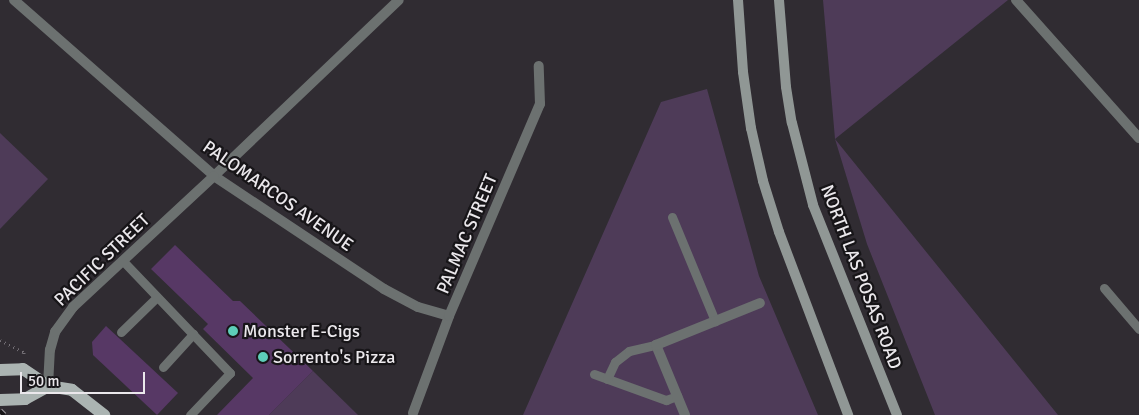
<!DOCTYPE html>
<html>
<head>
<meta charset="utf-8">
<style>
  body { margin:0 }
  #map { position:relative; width:1139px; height:415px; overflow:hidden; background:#302c32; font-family:Signika,sans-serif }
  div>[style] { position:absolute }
  .green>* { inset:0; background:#4e3b58 }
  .building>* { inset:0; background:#573865 }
  .path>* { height:3px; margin-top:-1.5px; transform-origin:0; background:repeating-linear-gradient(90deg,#747076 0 1px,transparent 0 5px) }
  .service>* { height:9px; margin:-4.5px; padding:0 4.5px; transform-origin:4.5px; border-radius:4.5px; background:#6c7170 }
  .minor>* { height:10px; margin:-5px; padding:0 5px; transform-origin:5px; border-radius:5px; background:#6c7170 }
  .tertiary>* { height:10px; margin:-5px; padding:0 5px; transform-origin:5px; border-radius:5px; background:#6c7170 }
  .secondary>* { height:10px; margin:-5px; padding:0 5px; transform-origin:5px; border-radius:5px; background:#909795 }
  .primary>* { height:12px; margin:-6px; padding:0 6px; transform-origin:6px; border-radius:6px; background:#abb4b2 }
  .rail>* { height:5.5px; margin-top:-2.75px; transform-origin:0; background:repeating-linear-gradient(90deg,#171518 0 11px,#a19ea3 0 22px); box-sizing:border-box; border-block:1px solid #a19ea3 }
  .dots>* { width:14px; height:14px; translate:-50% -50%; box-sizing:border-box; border:2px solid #171518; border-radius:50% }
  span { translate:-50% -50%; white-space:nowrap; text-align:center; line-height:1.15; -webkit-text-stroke:4.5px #171518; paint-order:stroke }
  .street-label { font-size:18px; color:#ebe8ec }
  .poi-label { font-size:18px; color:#ebe8ec }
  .left { translate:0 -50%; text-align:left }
  .scale { position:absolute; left:20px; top:372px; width:125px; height:22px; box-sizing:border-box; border:2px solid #ebe8ec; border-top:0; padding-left:6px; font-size:15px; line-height:18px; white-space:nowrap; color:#ebe8ec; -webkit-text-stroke:4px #171518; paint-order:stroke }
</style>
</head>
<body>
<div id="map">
  <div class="green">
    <i style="clip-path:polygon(823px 0,1008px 0,835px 139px,1058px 415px,935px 415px,867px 244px,835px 139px)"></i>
    <i style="clip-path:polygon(707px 89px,759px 276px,818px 415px,523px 415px,661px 102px)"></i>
    <i style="clip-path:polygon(0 133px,48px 179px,0 229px)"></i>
    <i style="clip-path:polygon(313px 371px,358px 415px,269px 415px)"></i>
  </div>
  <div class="building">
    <i style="clip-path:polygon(175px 245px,233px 301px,240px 301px,313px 371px,269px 415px,217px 415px,253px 378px,203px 329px,208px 324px,151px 269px)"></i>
    <i style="clip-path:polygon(106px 326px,178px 393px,157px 415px,93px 355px,92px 342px)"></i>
  </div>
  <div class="path">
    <i style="left:0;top:340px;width:27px;rotate:27deg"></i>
    <i style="left:24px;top:352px;width:5px;rotate:90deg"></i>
  </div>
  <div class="service">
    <i style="left:672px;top:217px;width:113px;rotate:67.5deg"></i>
    <i style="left:123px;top:261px;width:155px;rotate:46.3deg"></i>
    <i style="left:230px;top:373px;width:58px;rotate:133.6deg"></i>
    <i style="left:1104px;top:288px;width:54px;rotate:49.5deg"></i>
    <i style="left:121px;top:332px;width:50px;rotate:-44.2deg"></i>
    <i style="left:163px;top:367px;width:45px;rotate:-47.7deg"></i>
    <i style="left:594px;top:374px;width:77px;rotate:19.9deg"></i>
    <i style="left:666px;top:400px;width:12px;rotate:-20deg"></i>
    <i style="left:607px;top:379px;width:19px;rotate:-65deg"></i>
    <i style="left:615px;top:362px;width:18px;rotate:-38deg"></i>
    <i style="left:629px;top:351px;width:28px;rotate:-13deg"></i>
  </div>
  <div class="minor">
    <i style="left:14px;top:0;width:266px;rotate:41.3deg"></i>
    <i style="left:214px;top:176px;width:204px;rotate:33.6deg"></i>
    <i style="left:384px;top:289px;width:38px;rotate:28deg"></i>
    <i style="left:418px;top:307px;width:32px;rotate:16deg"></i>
    <i style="left:1016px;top:0;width:185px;rotate:48.3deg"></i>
    <i style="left:214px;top:176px;width:255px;rotate:-43.6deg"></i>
    <i style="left:413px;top:413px;width:103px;rotate:-69.6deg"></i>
    <i style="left:449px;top:316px;width:231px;rotate:-66.8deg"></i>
    <i style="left:540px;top:104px;width:38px;rotate:-92deg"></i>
    <i style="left:685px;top:415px;width:76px;rotate:-112.5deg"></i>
    <i style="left:656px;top:345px;width:112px;rotate:-22deg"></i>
  </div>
  <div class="tertiary">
    <i style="left:48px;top:386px;width:36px;rotate:-87deg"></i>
    <i style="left:50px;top:350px;width:19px;rotate:-74deg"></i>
    <i style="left:55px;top:332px;width:31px;rotate:-54deg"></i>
    <i style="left:73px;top:307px;width:192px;rotate:-42.9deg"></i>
  </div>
  <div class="secondary">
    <i style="left:738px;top:0;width:72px;rotate:86deg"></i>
    <i style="left:743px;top:72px;width:57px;rotate:81.9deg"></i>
    <i style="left:751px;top:128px;width:54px;rotate:77.2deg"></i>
    <i style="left:763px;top:181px;width:53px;rotate:72.6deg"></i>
    <i style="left:779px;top:232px;width:196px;rotate:69.3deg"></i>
    <i style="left:779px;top:0;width:87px;rotate:85.4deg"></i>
    <i style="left:786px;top:87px;width:36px;rotate:81deg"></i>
    <i style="left:792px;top:123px;width:85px;rotate:75.6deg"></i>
    <i style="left:813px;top:205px;width:226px;rotate:68.2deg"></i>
  </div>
  <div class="primary">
    <i style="left:0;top:370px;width:23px;rotate:-2deg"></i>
    <i style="left:23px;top:369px;width:30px;rotate:34deg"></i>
    <i style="left:48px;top:386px;width:24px;rotate:9deg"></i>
    <i style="left:72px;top:390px;width:41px;rotate:38deg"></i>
    <i style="left:0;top:400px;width:25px;rotate:-2deg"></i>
    <i style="left:25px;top:399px;width:26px;rotate:-29deg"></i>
  </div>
  <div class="rail">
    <i style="left:0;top:411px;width:6px;rotate:45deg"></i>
  </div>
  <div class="dots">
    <i style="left:233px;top:331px;background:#5dceb9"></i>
    <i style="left:263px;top:357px;background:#5dceb9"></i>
  </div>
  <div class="street-label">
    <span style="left:278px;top:196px;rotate:35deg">PALOMARCOS AVENUE</span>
    <span style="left:467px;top:234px;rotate:-67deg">PALMAC STREET</span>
    <span style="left:102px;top:260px;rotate:-44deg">PACIFIC STREET</span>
    <span style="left:861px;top:277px;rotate:69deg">NORTH LAS POSAS ROAD</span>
  </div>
  <div class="poi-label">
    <span class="left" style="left:243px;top:331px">Monster E-Cigs</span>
    <span class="left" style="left:273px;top:357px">Sorrento's Pizza</span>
  </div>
  <div class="scale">50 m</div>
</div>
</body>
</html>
